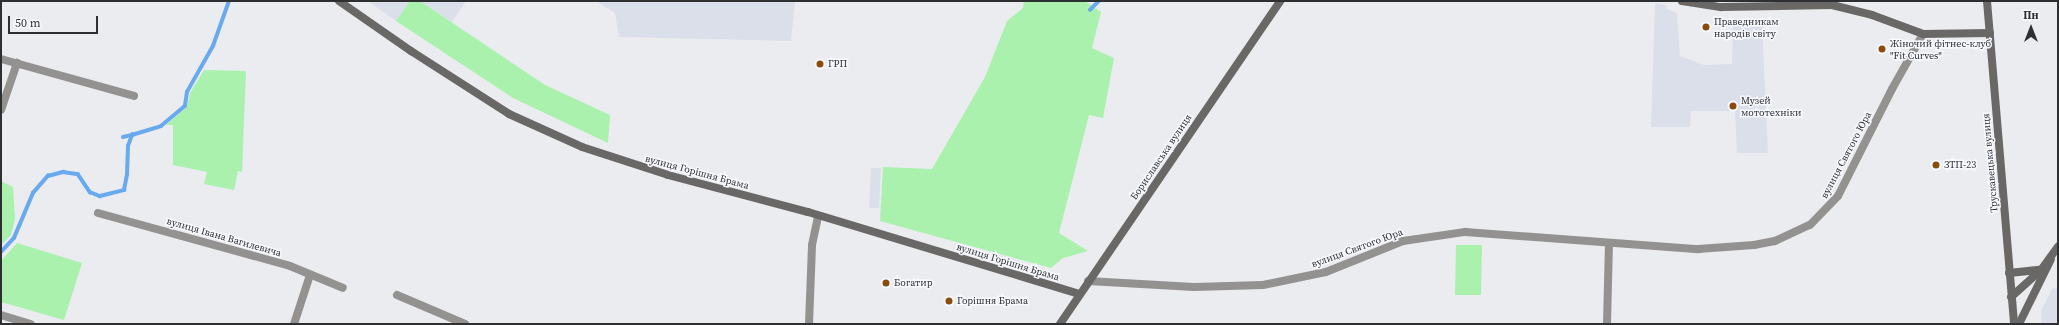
<!DOCTYPE html>
<html>
<head>
<meta charset="utf-8">
<style>
  body { margin:0 }
  #map { position:relative; width:2059px; height:325px; overflow:hidden; background:#eaecf0; font-family:"Source Serif 4",serif }
  div>[style] { position:absolute }
  .built>* { inset:0; background:#dadfea }
  .green>* { inset:0; background:#a9f1ad }
  .stream>* { height:3.5px; margin:-1.75px; padding:0 1.75px; transform-origin:1.75px; border-radius:1.75px; background:#69a9ee }
  .street>* { height:8px; margin:-4px; padding:0 4px; transform-origin:4px; border-radius:4px; background:#949291 }
  .secondary>* { height:8px; margin:-4px; padding:0 4px; transform-origin:4px; border-radius:4px; background:#6a6866 }
  .dots>* { width:11px; height:11px; translate:-50% -50%; box-sizing:border-box; border:2px solid #f7f9fe; border-radius:50% }
  span { translate:-50% -50%; white-space:nowrap; text-align:center; line-height:1.15; -webkit-text-stroke:3px #f7f9fe; paint-order:stroke }
  .poi-label { font-size:10px; color:#2e2f31 }
  .left { translate:0 -50%; text-align:left }
  .street-label { font-size:10px; color:#2e2f31 }
  .frame { position:absolute; inset:0; border:2px solid #2e2f31; pointer-events:none }
  .north { position:absolute; left:2011px; top:8px; width:40px; height:40px; -webkit-text-stroke:3px #f7f9fe; paint-order:stroke; rotate:0deg; font-size:11px; font-weight:700; line-height:16px; text-align:center; color:#2e2f31 }
  .north::after { content:''; display:block; margin:auto; width:14px; height:18px; background:#2e2f31; clip-path:polygon(50% 0,100% 100%,50% 72%,0 100%) }
  .scale { position:absolute; left:8px; top:16px; width:90px; height:18px; box-sizing:border-box; border:2px solid #2e2f31; border-top:0; padding-left:5px; font-size:12px; line-height:14px; white-space:nowrap; color:#2e2f31; -webkit-text-stroke:3px #f7f9fe; paint-order:stroke }
</style>
</head>
<body>
<div id="map">
  <div class="built">
    <i style="clip-path:polygon(368px 1px,410px 1px,396px 21px)"></i>
    <i style="clip-path:polygon(420px 1px,466px 1px,452px 22px)"></i>
    <i style="clip-path:polygon(596px 1px,795px 1px,791px 41px,619px 37px,615px 13px)"></i>
    <i style="clip-path:polygon(1655px 3px,1666px 5px,1667px 9px,1677px 13px,1680px 56px,1704px 65px,1732px 64px,1733px 21px,1754px 21px,1762px 24px,1768px 153px,1737px 153px,1735px 111px,1691px 111px,1690px 127px,1651px 127px)"></i>
    <i style="clip-path:polygon(871px 168px,881px 168px,879px 208px,869px 208px)"></i>
    <i style="clip-path:polygon(2058px 288px,2058px 324px,2042px 324px,2041px 311px,2052px 289px)"></i>
  </div>
  <div class="green">
    <i style="clip-path:polygon(410px 1px,420px 1px,545px 85px,610px 115px,608px 143px,513px 98px,396px 21px)"></i>
    <i style="clip-path:polygon(1024px 1px,1085px 1px,1101px 12px,1092px 48px,1114px 58px,1103px 118px,1089px 115px,1059px 233px,1088px 251px,1063px 258px,1051px 268px,880px 221px,883px 167px,932px 169px,985px 77px,1007px 21px,1023px 8px)"></i>
    <i style="clip-path:polygon(204px 70px,246px 71px,242px 172px,238px 171px,234px 190px,204px 184px,207px 172px,173px 165px,173px 125px,166px 125px,187px 107px,190px 93px)"></i>
    <i style="clip-path:polygon(1px 181px,13px 187px,15px 219px,11px 235px,1px 245px)"></i>
    <i style="clip-path:polygon(17px 243px,82px 263px,64px 320px,1px 302px,1px 261px)"></i>
    <i style="clip-path:polygon(1456px 245px,1482px 245px,1481px 295px,1455px 295px)"></i>
  </div>
  <div class="stream">
    <i style="left:1090px;top:10px;width:13px;rotate:-45deg"></i>
    <i style="left:123px;top:137px;width:9px;rotate:-13deg"></i>
    <i style="left:1px;top:252px;width:19px;rotate:-47deg"></i>
    <i style="left:14px;top:238px;width:49px;rotate:-67.1deg"></i>
    <i style="left:33px;top:193px;width:23px;rotate:-49deg"></i>
    <i style="left:48px;top:176px;width:16px;rotate:-15deg"></i>
    <i style="left:63px;top:172px;width:15px;rotate:8deg"></i>
    <i style="left:78px;top:174px;width:22px;rotate:56deg"></i>
    <i style="left:90px;top:192px;width:11px;rotate:22deg"></i>
    <i style="left:100px;top:196px;width:25px;rotate:-14deg"></i>
    <i style="left:124px;top:190px;width:15px;rotate:-79deg"></i>
    <i style="left:127px;top:175px;width:29px;rotate:-88deg"></i>
    <i style="left:128px;top:146px;width:12px;rotate:-70deg"></i>
    <i style="left:132px;top:135px;width:30px;rotate:-17deg"></i>
    <i style="left:161px;top:126px;width:31px;rotate:-40deg"></i>
    <i style="left:185px;top:106px;width:14px;rotate:-82deg"></i>
    <i style="left:187px;top:92px;width:53px;rotate:-60.5deg"></i>
    <i style="left:213px;top:46px;width:48px;rotate:-70.4deg"></i>
  </div>
  <div class="street">
    <i style="left:1px;top:59px;width:138px;rotate:15.5deg"></i>
    <i style="left:1px;top:110px;width:50px;rotate:-71.2deg"></i>
    <i style="left:98px;top:213px;width:199px;rotate:15.4deg"></i>
    <i style="left:290px;top:266px;width:57px;rotate:22.5deg"></i>
    <i style="left:1088px;top:281px;width:106px;rotate:3.2deg"></i>
    <i style="left:1194px;top:287px;width:69px;rotate:-1.7deg"></i>
    <i style="left:1263px;top:285px;width:64px;rotate:-11.7deg"></i>
    <i style="left:1326px;top:272px;width:83px;rotate:-21.9deg"></i>
    <i style="left:1403px;top:241px;width:63px;rotate:-8.3deg"></i>
    <i style="left:1465px;top:232px;width:234px;rotate:4.2deg"></i>
    <i style="left:1698px;top:249px;width:56px;rotate:-4.1deg"></i>
    <i style="left:1754px;top:245px;width:21px;rotate:-11deg"></i>
    <i style="left:1775px;top:241px;width:38px;rotate:-25deg"></i>
    <i style="left:1810px;top:225px;width:40px;rotate:-46deg"></i>
    <i style="left:1838px;top:196px;width:120px;rotate:-63.2deg"></i>
    <i style="left:1892px;top:89px;width:63px;rotate:-60.6deg"></i>
    <i style="left:397px;top:295px;width:74px;rotate:23.1deg"></i>
    <i style="left:1px;top:315px;width:31px;rotate:17deg"></i>
    <i style="left:294px;top:324px;width:52px;rotate:-71.9deg"></i>
    <i style="left:809px;top:324px;width:79px;rotate:-87.8deg"></i>
    <i style="left:812px;top:245px;width:30px;rotate:-78deg"></i>
    <i style="left:1607px;top:324px;width:81px;rotate:-88.6deg"></i>
  </div>
  <div class="secondary">
    <i style="left:339px;top:1px;width:88px;rotate:34.8deg"></i>
    <i style="left:411px;top:51px;width:117px;rotate:32.7deg"></i>
    <i style="left:509px;top:114px;width:80px;rotate:24.3deg"></i>
    <i style="left:582px;top:147px;width:90px;rotate:18deg"></i>
    <i style="left:668px;top:175px;width:145px;rotate:14.8deg"></i>
    <i style="left:808px;top:212px;width:283px;rotate:16.8deg"></i>
    <i style="left:1682px;top:1px;width:39px;rotate:9deg"></i>
    <i style="left:1721px;top:7px;width:111px;rotate:-1deg"></i>
    <i style="left:1832px;top:5px;width:41px;rotate:14deg"></i>
    <i style="left:1872px;top:15px;width:54px;rotate:20.4deg"></i>
    <i style="left:1923px;top:34px;width:67px;rotate:-0.9deg"></i>
    <i style="left:1987px;top:1px;width:324px;rotate:85.2deg"></i>
    <i style="left:2009px;top:273px;width:31px;rotate:-6deg"></i>
    <i style="left:2011px;top:297px;width:40px;rotate:-42deg"></i>
    <i style="left:2041px;top:270px;width:29px;rotate:-54deg"></i>
    <i style="left:1060px;top:324px;width:391px;rotate:-55.7deg"></i>
    <i style="left:2019px;top:324px;width:72px;rotate:-63.8deg"></i>
  </div>
  <div class="dots">
    <i style="left:1706px;top:27px;background:#894c0b"></i>
    <i style="left:1882px;top:49px;background:#894c0b"></i>
    <i style="left:820px;top:64px;background:#894c0b"></i>
    <i style="left:1733px;top:106px;background:#894c0b"></i>
    <i style="left:1936px;top:165px;background:#894c0b"></i>
    <i style="left:886px;top:283px;background:#894c0b"></i>
    <i style="left:949px;top:301px;background:#894c0b"></i>
  </div>
  <div class="poi-label">
    <span class="left" style="left:1714px;top:27px">Праведникам<br>народів світу</span>
    <span class="left" style="left:1890px;top:49px">Жіночий фітнес-клуб<br>"Fit Curves"</span>
    <span class="left" style="left:828px;top:64px">ГРП</span>
    <span class="left" style="left:1741px;top:106px">Музей<br>мототехніки</span>
    <span class="left" style="left:1944px;top:165px">ЗТП-23</span>
    <span class="left" style="left:894px;top:283px">Богатир</span>
    <span class="left" style="left:957px;top:301px">Горішня Брама</span>
  </div>
  <div class="street-label">
    <span style="left:1846px;top:155px;rotate:-62deg">вулиця Святого Юра</span>
    <span style="left:1161px;top:157px;rotate:-56deg">Бориславська вулиця</span>
    <span style="left:1990px;top:163px;rotate:-95deg">Трускавецька вулиця</span>
    <span style="left:697px;top:172px;rotate:15deg">вулиця Горішня Брама</span>
    <span style="left:224px;top:237px;rotate:16deg">вулиця Івана Вагилевича</span>
    <span style="left:1357px;top:248px;rotate:-20deg">вулиця Святого Юра</span>
    <span style="left:1008px;top:262px;rotate:17deg">вулиця Горішня Брама</span>
  </div>
  <div class="frame"></div>
  <div class="north">Пн</div>
  <div class="scale">50 m</div>
</div>
</body>
</html>
